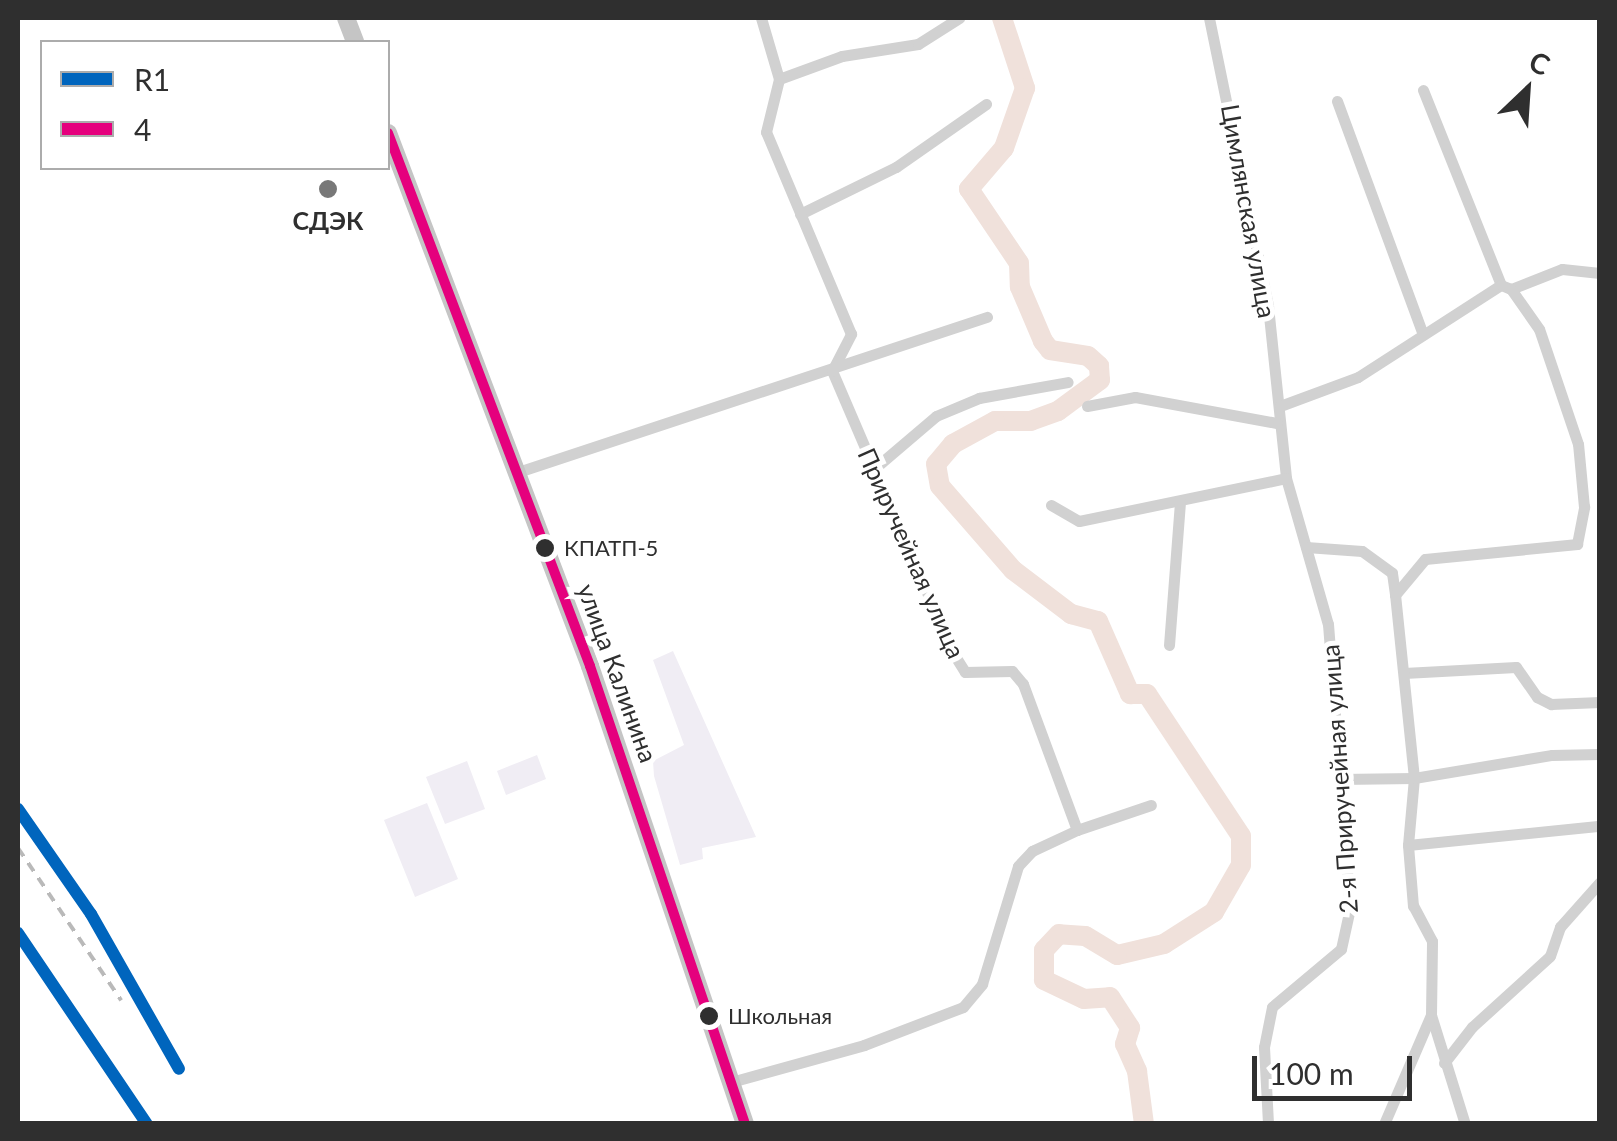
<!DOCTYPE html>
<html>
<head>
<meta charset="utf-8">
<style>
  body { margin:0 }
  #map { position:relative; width:1617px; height:1141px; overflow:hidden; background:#fff; font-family:Lato,sans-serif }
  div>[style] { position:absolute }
  .green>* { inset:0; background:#f0edf4 }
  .river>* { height:20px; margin:-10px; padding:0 10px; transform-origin:10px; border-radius:10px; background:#f0e1db }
  .street>* { height:11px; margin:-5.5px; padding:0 5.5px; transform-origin:5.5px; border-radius:5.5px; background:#d1d1d1 }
  .primary>* { height:18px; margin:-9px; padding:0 9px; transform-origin:9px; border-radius:9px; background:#c5c5c5 }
  .rail>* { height:4px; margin-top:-2px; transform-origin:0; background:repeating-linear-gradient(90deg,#b9b9b9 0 10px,transparent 0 18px) }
  .bus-1>* { height:10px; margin:-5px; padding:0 5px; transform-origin:5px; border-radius:5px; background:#e5007d }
  .rail-1>* { height:12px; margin:-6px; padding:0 6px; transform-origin:6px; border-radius:6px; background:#0065bd }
  .dots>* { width:28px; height:28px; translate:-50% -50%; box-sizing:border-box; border:5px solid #fff; border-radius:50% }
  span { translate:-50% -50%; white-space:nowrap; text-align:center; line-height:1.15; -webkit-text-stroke:10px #fff; paint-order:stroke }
  .bus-label { font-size:22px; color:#2f2f2f }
  .left { translate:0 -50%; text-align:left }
  .street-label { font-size:25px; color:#2f2f2f }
  .poi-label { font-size:25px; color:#2f2f2f; font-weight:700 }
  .frame { position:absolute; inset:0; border:20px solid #2f2f2f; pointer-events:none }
  .legend { position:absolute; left:40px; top:40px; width:350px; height:130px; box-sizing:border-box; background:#fff; border:2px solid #acacac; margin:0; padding:12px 18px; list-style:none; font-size:30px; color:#2f2f2f }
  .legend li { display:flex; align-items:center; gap:20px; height:50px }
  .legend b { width:50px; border:2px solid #acacac }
  .north { position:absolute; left:1477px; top:40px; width:100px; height:100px; -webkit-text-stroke:8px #fff; paint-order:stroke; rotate:25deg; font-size:28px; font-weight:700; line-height:40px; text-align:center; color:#2f2f2f }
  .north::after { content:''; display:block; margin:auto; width:35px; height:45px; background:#2f2f2f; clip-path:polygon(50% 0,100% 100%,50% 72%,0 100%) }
  .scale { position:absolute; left:1252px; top:1056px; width:160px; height:45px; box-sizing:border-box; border:5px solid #2f2f2f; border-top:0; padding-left:12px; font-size:30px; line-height:35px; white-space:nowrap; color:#2f2f2f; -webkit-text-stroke:8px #fff; paint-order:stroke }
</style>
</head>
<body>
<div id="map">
  <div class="green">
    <i style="clip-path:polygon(673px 651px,756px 837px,702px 848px,703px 859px,680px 865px,654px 776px,653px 761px,684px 745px,653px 660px)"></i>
    <i style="clip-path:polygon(537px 755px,546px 779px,506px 795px,497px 771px)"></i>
    <i style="clip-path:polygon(467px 761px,485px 809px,445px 824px,426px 777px)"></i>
    <i style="clip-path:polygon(427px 803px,458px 879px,415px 897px,384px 820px)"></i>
  </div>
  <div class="river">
    <i style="left:1002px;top:18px;width:74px;rotate:71.8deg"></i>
    <i style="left:1025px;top:88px;width:64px;rotate:109.3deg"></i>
    <i style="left:1004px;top:148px;width:54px;rotate:130.5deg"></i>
    <i style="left:969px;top:189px;width:89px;rotate:56deg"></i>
    <i style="left:1019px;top:263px;width:24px;rotate:88deg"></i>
    <i style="left:1020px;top:287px;width:59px;rotate:66.9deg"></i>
    <i style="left:1043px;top:341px;width:11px;rotate:52deg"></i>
    <i style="left:1050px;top:350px;width:38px;rotate:9deg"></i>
    <i style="left:1088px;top:356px;width:15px;rotate:42deg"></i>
    <i style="left:1099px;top:366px;width:14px;rotate:86deg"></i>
    <i style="left:1100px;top:380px;width:52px;rotate:143.6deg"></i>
    <i style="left:1058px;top:411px;width:29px;rotate:160deg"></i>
    <i style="left:1031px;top:421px;width:36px;rotate:180deg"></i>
    <i style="left:995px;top:421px;width:48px;rotate:151.3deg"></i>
    <i style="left:953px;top:444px;width:26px;rotate:130deg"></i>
    <i style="left:936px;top:464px;width:22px;rotate:80deg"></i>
    <i style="left:940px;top:486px;width:111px;rotate:49deg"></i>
    <i style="left:1013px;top:570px;width:73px;rotate:37.2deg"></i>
    <i style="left:1071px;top:614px;width:28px;rotate:15deg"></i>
    <i style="left:1098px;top:621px;width:80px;rotate:66.3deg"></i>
    <i style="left:1130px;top:694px;width:17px"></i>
    <i style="left:1147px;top:694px;width:170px;rotate:56.5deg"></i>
    <i style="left:1241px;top:836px;width:29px;rotate:90deg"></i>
    <i style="left:1241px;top:865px;width:54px;rotate:119.9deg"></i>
    <i style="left:1214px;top:912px;width:59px;rotate:147.4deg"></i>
    <i style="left:1164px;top:944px;width:48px;rotate:166.8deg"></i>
    <i style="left:1117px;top:955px;width:37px;rotate:-149deg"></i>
    <i style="left:1085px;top:936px;width:26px;rotate:-176deg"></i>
    <i style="left:1059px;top:934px;width:22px;rotate:133deg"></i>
    <i style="left:1044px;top:950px;width:30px;rotate:90deg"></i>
    <i style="left:1044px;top:980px;width:44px;rotate:25.4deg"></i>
    <i style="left:1084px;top:999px;width:26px;rotate:-4deg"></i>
    <i style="left:1110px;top:997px;width:37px;rotate:57deg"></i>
    <i style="left:1130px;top:1028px;width:17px;rotate:107deg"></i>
    <i style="left:1125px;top:1044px;width:30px;rotate:66deg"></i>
    <i style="left:1137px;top:1071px;width:53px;rotate:82.5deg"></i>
  </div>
  <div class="street">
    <i style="left:1209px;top:18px;width:294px;rotate:78.4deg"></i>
    <i style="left:1268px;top:306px;width:173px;rotate:84deg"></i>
    <i style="left:1286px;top:478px;width:152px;rotate:74deg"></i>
    <i style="left:1328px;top:624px;width:285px;rotate:85.6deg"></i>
    <i style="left:1350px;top:908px;width:42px;rotate:102.4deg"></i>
    <i style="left:1341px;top:949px;width:90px;rotate:140deg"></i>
    <i style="left:1272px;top:1007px;width:41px;rotate:101.3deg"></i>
    <i style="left:1264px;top:1047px;width:77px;rotate:87deg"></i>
    <i style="left:779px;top:79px;width:67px;rotate:-20.1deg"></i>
    <i style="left:842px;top:56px;width:77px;rotate:-9deg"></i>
    <i style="left:918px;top:44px;width:49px;rotate:-32.4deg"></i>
    <i style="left:1423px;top:90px;width:210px;rotate:68.2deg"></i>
    <i style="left:1337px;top:101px;width:249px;rotate:69.8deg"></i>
    <i style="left:800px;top:214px;width:107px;rotate:-26.1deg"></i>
    <i style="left:896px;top:167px;width:110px;rotate:-35deg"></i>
    <i style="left:1087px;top:406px;width:49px;rotate:-10.6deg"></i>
    <i style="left:1135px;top:397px;width:144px;rotate:10.4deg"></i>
    <i style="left:1280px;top:406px;width:83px;rotate:-20.4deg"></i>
    <i style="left:1358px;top:377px;width:170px;rotate:-32.8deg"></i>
    <i style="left:1501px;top:285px;width:11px;rotate:22deg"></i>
    <i style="left:1511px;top:289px;width:55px;rotate:-21.4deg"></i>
    <i style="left:1562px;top:269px;width:38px;rotate:6deg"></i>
    <i style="left:875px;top:468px;width:80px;rotate:-40.4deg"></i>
    <i style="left:936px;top:416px;width:47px;rotate:-22.7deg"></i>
    <i style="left:979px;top:398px;width:90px;rotate:-10.2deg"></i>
    <i style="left:518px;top:472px;width:494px;rotate:-18.3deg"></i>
    <i style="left:1051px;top:505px;width:32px;rotate:30deg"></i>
    <i style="left:1079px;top:521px;width:211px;rotate:-11.7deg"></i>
    <i style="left:1306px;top:547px;width:56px;rotate:4.1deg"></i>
    <i style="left:1362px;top:551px;width:37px;rotate:36deg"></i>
    <i style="left:1392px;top:573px;width:22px;rotate:82deg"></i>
    <i style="left:1395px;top:595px;width:47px;rotate:-50.2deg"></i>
    <i style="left:1425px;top:559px;width:153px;rotate:-5.6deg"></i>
    <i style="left:1577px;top:544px;width:38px;rotate:-79deg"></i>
    <i style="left:1584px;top:507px;width:63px;rotate:-95.4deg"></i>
    <i style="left:1578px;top:444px;width:121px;rotate:-108.7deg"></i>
    <i style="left:1539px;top:329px;width:49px;rotate:-125deg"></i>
    <i style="left:1169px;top:645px;width:144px;rotate:-85.6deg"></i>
    <i style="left:1404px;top:673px;width:112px;rotate:-3.1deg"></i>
    <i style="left:1516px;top:667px;width:37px;rotate:55deg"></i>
    <i style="left:1537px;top:697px;width:16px;rotate:27deg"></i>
    <i style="left:1551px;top:704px;width:49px;rotate:-2.3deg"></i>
    <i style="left:1340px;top:779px;width:74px;rotate:-0.8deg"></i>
    <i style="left:1414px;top:778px;width:140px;rotate:-9.5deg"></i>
    <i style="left:1552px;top:755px;width:48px;rotate:-1.2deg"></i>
    <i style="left:1077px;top:830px;width:78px;rotate:-18.7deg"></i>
    <i style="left:1408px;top:845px;width:193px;rotate:-5.7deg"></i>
    <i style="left:1431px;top:1015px;width:114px;rotate:72.7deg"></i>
    <i style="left:1444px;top:1063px;width:46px;rotate:-52.1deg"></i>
    <i style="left:1472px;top:1027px;width:105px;rotate:-42.3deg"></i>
    <i style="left:1550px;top:956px;width:31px;rotate:-71deg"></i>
    <i style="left:1560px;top:927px;width:60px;rotate:-48.4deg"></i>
    <i style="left:731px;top:1082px;width:138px;rotate:-15.5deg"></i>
    <i style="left:864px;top:1045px;width:106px;rotate:-21deg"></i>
    <i style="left:963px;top:1007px;width:30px;rotate:-50deg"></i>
    <i style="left:982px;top:984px;width:123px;rotate:-73deg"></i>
    <i style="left:1018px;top:866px;width:21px;rotate:-47deg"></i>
    <i style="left:1032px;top:851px;width:50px;rotate:-25deg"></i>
    <i style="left:1077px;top:830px;width:156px;rotate:-110.3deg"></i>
    <i style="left:1023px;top:684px;width:17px;rotate:-130deg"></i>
    <i style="left:1012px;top:671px;width:47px;rotate:178.8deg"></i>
    <i style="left:965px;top:672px;width:22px;rotate:-122deg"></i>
    <i style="left:953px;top:653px;width:307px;rotate:-113.2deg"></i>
    <i style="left:832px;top:371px;width:42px;rotate:-62.8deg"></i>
    <i style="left:851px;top:334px;width:219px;rotate:-112.8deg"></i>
    <i style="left:766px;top:132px;width:55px;rotate:-76.2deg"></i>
    <i style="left:779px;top:79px;width:64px;rotate:-106.4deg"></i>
    <i style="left:1384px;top:1124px;width:119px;rotate:-66.7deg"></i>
    <i style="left:1431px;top:1015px;width:74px;rotate:-89.2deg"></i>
    <i style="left:1432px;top:941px;width:40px;rotate:-118deg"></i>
    <i style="left:1413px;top:906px;width:61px;rotate:-94.7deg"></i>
    <i style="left:1408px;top:845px;width:67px;rotate:-84.9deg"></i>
    <i style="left:1414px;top:778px;width:184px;rotate:-95.9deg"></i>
  </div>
  <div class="primary">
    <i style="left:346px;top:18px;width:26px;rotate:69deg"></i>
    <i style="left:388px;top:133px;width:570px;rotate:69.24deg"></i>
    <i style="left:590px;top:666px;width:484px;rotate:71.3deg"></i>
  </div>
  <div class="rail">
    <i style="left:18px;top:809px;width:128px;rotate:55.2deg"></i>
    <i style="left:91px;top:914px;width:178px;rotate:60.4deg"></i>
    <i style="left:18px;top:848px;width:184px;rotate:55.9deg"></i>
    <i style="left:18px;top:933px;width:230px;rotate:56deg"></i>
  </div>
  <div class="bus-1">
    <i style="left:388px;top:133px;width:570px;rotate:69.24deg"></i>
    <i style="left:590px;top:666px;width:484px;rotate:71.3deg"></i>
  </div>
  <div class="rail-1">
    <i style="left:18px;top:809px;width:128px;rotate:55.2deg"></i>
    <i style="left:91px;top:914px;width:178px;rotate:60.4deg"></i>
    <i style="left:18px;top:933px;width:230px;rotate:56deg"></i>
  </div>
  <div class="dots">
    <i style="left:328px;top:189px;background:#787878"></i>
    <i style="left:545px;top:548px;background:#2f2f2f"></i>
    <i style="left:709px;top:1016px;background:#2f2f2f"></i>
  </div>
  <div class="bus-label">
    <span class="left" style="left:564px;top:548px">КПАТП-5</span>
    <span class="left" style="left:728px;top:1016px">Школьная</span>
  </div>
  <div class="street-label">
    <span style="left:1249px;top:211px;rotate:80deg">Цимлянская улица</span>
    <span style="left:912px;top:553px;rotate:66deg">Приручейная улица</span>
    <span style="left:618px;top:673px;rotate:70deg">улица Калинина</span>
    <span style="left:1339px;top:779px;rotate:-94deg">2-я Приручейная улица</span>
  </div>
  <div class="poi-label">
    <span style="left:328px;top:220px">СДЭК</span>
  </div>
  <div class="frame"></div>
  <ul class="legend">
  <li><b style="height:12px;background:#0065bd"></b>R1</li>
  <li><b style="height:12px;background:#e5007d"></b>4</li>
  </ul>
  <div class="north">С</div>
  <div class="scale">100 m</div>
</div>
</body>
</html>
